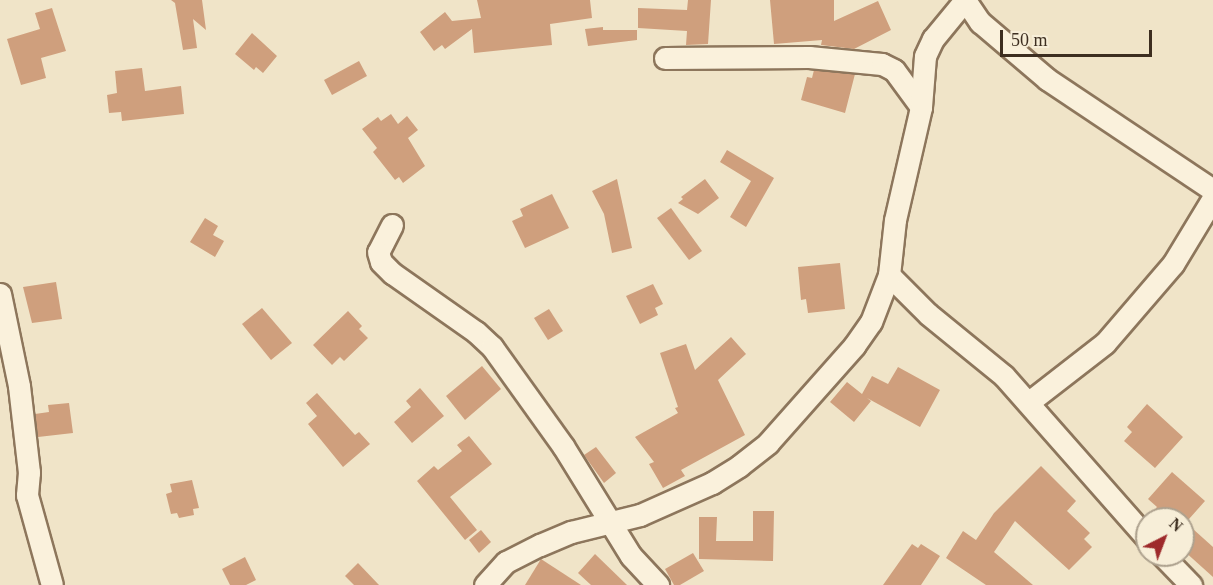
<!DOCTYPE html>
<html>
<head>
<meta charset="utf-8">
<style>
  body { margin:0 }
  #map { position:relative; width:1213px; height:585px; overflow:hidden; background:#f0e4c8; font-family:"Times New Roman",serif }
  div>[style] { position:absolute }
  .building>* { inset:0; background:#cf9f7d }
  .roads { filter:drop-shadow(2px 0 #8d765c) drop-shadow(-2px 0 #8d765c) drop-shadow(0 2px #8d765c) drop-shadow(0 -2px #8d765c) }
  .street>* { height:21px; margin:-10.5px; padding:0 10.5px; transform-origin:10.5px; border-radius:10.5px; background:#faf1dc }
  span { translate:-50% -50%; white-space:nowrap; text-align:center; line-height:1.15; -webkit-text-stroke:5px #f7eed8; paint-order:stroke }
  .north { position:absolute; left:1135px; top:507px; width:60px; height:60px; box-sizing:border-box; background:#f7eed8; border:2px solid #ada18e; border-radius:50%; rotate:42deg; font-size:16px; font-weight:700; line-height:24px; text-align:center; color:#3d2e20 }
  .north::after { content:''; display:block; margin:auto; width:21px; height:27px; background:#9e2a2b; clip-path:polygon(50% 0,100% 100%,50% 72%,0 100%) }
  .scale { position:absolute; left:1000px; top:30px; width:152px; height:27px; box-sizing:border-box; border:3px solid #3d2e20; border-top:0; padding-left:8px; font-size:18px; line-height:21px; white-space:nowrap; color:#3d2e20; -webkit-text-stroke:4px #f7eed8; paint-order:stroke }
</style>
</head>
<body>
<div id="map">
  <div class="building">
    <i style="clip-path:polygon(171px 0,202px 0,206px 30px,193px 19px,197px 48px,183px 50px,175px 3px)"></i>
    <i style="clip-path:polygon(477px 0,590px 0,592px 18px,550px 24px,552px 45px,474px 53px,472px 29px,445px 49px,442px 45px,434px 51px,420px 32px,445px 12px,452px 21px,481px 18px)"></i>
    <i style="clip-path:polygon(688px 0,711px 0,708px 44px,686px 45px,687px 31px,638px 28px,638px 8px,687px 10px)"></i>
    <i style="clip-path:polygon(770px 0,834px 0,834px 21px,878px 1px,891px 30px,854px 49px,821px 45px,822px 40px,774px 44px)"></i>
    <i style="clip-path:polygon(52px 8px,66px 51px,41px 58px,46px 78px,21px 85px,7px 39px,40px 29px,35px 13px)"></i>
    <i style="clip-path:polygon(603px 27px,603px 30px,637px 30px,637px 40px,588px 46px,585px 29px)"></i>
    <i style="clip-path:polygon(252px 33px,277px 56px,263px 73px,256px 67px,254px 70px,235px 54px)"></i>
    <i style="clip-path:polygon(359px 61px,367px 76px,332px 95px,324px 80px)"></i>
    <i style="clip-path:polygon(142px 68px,145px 91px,181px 86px,184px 114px,122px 121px,121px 112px,109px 113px,107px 95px,117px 93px,115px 71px)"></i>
    <i style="clip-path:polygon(814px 70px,855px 74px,845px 113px,801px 100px,807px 77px,812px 78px)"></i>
    <i style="clip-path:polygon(391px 114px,398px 124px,407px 116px,418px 130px,408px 138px,425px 166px,403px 183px,399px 177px,395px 180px,373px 152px,377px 148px,362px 129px,378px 117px,381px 121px)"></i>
    <i style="clip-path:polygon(727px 150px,774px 178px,746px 227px,730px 217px,751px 181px,720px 162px)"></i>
    <i style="clip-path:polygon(617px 179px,632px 248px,612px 253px,604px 214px,592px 191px)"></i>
    <i style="clip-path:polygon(705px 179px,719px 198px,698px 214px,678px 203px,683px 199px,681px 197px)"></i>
    <i style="clip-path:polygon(552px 194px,569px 228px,525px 248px,512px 221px,523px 216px,520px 209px)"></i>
    <i style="clip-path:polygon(671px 208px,702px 251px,689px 260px,657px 218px)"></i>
    <i style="clip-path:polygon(205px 218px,218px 226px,213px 235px,224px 241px,215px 257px,190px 242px)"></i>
    <i style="clip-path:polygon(840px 263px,845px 309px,808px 313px,806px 299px,801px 300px,798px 267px)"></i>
    <i style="clip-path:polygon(56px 282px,62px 319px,32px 323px,23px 287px)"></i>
    <i style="clip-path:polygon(653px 284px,663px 304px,655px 308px,658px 315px,640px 324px,626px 296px)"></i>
    <i style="clip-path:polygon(262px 308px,292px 343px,271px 360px,242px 324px)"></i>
    <i style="clip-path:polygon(549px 309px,563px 331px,548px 340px,534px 318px)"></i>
    <i style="clip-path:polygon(348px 311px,362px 326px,359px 329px,368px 338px,344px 361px,340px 357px,332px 365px,313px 345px)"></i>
    <i style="clip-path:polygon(731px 337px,746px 354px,718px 380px,745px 435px,681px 470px,685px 476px,663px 488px,649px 464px,654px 462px,635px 437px,678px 413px,675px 408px,678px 407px,660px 353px,686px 344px,695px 370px)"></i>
    <i style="clip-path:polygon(482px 366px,501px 389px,465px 420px,446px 396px)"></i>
    <i style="clip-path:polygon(898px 367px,940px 390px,920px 427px,867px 398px,871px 401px,854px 422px,830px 402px,847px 382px,862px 394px,872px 376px,888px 384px)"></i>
    <i style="clip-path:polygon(420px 388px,444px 416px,412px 443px,394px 422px,411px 407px,406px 401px)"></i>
    <i style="clip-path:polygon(317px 393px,355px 435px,359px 432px,370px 444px,343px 467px,308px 424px,317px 416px,306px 403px)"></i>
    <i style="clip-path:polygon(69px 403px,73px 433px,38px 437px,35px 414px,49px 412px,48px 405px)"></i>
    <i style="clip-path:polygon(1147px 404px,1183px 437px,1155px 468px,1124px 441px,1132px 432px,1127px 427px)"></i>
    <i style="clip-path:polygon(469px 436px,492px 464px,450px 497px,477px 530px,465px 540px,417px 481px,434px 466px,438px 470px,462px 451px,457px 445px)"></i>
    <i style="clip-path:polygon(596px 447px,616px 473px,604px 483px,584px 455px)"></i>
    <i style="clip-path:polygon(1041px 466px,1076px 501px,1067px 511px,1090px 533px,1084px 539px,1092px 547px,1069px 570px,1015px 521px,994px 552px,1033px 585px,986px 585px,946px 558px,963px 531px,976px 540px,994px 513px)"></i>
    <i style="clip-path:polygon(1172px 472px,1205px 501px,1189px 519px,1147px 519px,1157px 507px,1148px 499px)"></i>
    <i style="clip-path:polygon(192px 480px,199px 508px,193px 509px,194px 515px,179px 518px,177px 513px,171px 514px,166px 494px,172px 492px,170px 484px)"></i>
    <i style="clip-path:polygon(753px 511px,774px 511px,773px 561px,699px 559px,699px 517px,717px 517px,716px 541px,753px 541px)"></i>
    <i style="clip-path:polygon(1183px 520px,1213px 547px,1213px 577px,1183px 550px)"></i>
    <i style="clip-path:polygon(481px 530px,491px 542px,479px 553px,469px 540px)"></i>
    <i style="clip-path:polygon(912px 544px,918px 548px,921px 544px,940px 556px,921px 585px,883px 585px)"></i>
    <i style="clip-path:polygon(693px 553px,704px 571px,680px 585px,674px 585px,665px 569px)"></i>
    <i style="clip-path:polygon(595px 554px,627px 585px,591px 585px,578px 573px)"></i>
    <i style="clip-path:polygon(245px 557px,256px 580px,246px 585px,230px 585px,222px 569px)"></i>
    <i style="clip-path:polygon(541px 559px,581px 585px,525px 585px)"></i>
    <i style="clip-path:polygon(358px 563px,379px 585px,354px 585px,345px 576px)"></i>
  </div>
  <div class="roads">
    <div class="street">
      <i style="left:965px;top:0;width:27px;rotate:56deg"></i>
      <i style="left:980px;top:22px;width:88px;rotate:40.4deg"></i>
      <i style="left:1047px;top:79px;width:200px;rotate:33.8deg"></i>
      <i style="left:665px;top:58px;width:144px;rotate:-0.4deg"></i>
      <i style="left:809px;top:57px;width:73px;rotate:5.5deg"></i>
      <i style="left:882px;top:64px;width:13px;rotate:27deg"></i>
      <i style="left:894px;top:70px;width:46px;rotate:53.9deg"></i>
      <i style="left:392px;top:225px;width:30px;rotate:117deg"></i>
      <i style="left:378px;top:252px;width:10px;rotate:73deg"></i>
      <i style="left:381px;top:262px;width:16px;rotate:45deg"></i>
      <i style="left:392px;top:273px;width:103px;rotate:35.1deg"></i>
      <i style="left:476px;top:332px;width:22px;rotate:43deg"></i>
      <i style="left:492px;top:347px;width:122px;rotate:54.4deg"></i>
      <i style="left:563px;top:446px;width:129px;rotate:58.3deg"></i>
      <i style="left:631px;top:556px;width:40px;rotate:47deg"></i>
      <i style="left:889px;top:275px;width:55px;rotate:45deg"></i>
      <i style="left:928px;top:314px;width:98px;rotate:39.2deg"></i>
      <i style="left:1004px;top:376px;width:216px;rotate:48.6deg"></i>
      <i style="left:0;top:294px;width:94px;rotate:78.3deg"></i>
      <i style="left:19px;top:386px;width:87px;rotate:83.4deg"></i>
      <i style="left:29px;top:472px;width:23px;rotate:95deg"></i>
      <i style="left:27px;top:495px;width:93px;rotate:74.5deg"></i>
      <i style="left:1029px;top:402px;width:96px;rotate:-37.8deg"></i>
      <i style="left:1105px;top:343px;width:104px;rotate:-49.3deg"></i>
      <i style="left:1173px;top:264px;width:77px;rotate:-58.8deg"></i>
      <i style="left:1162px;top:555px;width:42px;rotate:46deg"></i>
      <i style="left:485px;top:585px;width:31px;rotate:-48deg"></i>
      <i style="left:506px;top:562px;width:38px;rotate:-27deg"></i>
      <i style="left:540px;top:545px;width:34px;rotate:-23deg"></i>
      <i style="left:571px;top:532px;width:71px;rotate:-13.8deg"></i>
      <i style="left:640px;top:515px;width:79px;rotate:-24deg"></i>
      <i style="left:712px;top:483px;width:32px;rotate:-32deg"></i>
      <i style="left:739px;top:466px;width:37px;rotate:-38deg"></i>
      <i style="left:768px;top:443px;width:130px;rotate:-48.4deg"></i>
      <i style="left:854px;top:346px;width:29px;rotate:-55deg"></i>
      <i style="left:871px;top:322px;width:50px;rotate:-69deg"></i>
      <i style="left:889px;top:275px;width:55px;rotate:-83.8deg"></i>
      <i style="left:895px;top:220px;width:116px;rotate:-77deg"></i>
      <i style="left:921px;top:107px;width:51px;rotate:-85.5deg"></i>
      <i style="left:925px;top:56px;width:19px;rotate:-65deg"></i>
      <i style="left:933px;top:39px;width:50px;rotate:-50.6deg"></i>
    </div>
  </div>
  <div class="north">N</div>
  <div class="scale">50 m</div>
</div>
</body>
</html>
